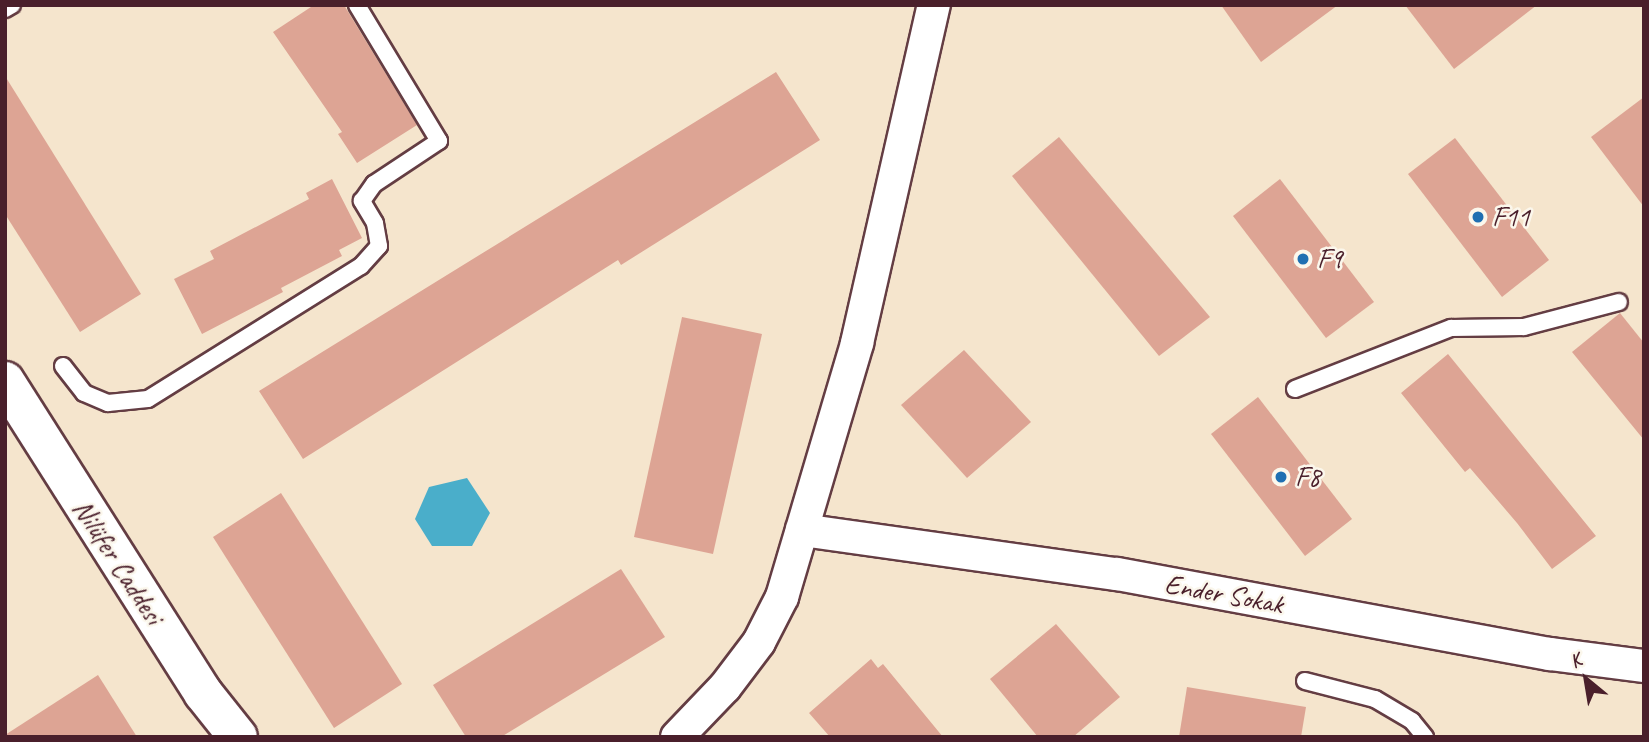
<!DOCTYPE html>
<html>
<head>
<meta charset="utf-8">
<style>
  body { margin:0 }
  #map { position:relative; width:1649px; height:742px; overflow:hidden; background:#f5e5cd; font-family:Caveat,sans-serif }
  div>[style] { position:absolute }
  .water>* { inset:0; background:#4aaeca }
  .building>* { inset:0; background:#dda494 }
  .roads { filter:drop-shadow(2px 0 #643d43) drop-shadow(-2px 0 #643d43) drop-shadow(0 2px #643d43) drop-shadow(0 -2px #643d43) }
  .service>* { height:16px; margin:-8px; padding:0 8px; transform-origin:8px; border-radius:8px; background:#fff }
  .minor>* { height:32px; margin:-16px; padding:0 16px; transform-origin:16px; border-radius:16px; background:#fff }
  .tertiary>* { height:38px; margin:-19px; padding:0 19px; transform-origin:19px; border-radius:19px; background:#fff }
  .dots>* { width:19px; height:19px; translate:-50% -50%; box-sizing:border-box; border:4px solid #fbf7ec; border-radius:50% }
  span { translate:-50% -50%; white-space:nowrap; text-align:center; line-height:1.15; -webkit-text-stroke:5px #fbf7ec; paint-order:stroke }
  .poi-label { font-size:28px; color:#4a1f2b }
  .left { translate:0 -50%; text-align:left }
  .street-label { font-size:28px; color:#4a1f2b }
  .frame { position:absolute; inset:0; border:7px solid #4a1f2b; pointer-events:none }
  .north { position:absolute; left:1551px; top:644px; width:70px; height:70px; -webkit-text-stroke:5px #fbf7ec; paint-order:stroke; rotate:330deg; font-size:19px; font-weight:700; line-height:28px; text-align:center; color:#4a1f2b }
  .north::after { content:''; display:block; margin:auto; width:24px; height:32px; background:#4a1f2b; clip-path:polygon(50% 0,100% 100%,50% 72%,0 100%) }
</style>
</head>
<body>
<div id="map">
  <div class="water">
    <i style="clip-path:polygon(467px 478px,490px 513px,472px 546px,432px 546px,415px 519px,429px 487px)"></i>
  </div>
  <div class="building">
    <i style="clip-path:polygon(314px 5px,344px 5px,417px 125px,357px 163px,338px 134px,342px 132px,273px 32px)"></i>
    <i style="clip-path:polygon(1221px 5px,1338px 5px,1261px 62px)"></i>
    <i style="clip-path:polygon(1405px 5px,1537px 5px,1454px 69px)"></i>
    <i style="clip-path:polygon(776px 72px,820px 140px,621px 265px,618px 260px,303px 459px,259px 391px)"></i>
    <i style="clip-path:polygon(5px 76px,141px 294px,80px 332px,5px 214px)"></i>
    <i style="clip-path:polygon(1644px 97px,1644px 207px,1591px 137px)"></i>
    <i style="clip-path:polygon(1059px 137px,1210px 317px,1159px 356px,1012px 176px)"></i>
    <i style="clip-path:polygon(1455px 138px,1549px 260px,1502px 297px,1408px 174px)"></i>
    <i style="clip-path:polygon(332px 179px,362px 238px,339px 250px,342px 256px,281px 288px,283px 292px,202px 334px,174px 279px,214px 259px,210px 251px,309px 199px,306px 193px)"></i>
    <i style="clip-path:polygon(1280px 179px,1374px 302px,1326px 338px,1233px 216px)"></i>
    <i style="clip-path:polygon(1620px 313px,1644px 343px,1644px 440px,1572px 352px)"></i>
    <i style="clip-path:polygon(682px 317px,762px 334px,713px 554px,634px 537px)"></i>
    <i style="clip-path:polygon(964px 350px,1031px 422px,967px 478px,901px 405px)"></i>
    <i style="clip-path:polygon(1448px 354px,1596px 536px,1552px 569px,1517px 523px,1470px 468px,1465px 472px,1401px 393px)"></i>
    <i style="clip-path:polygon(1258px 397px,1352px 519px,1305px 556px,1211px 434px)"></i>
    <i style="clip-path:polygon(281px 493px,402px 684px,334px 728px,213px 537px)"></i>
    <i style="clip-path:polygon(621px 569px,665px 637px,501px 737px,466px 737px,433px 685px)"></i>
    <i style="clip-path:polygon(1056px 624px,1120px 697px,1073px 737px,1038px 737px,990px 679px)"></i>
    <i style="clip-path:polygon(871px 659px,878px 668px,883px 664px,943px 737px,830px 737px,809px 713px)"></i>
    <i style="clip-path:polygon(98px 675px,137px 737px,5px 737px,5px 735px)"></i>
    <i style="clip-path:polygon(1187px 687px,1306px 707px,1301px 737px,1179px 737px)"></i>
  </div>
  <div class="roads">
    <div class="service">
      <i style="left:5px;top:9px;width:8px;rotate:-30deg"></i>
      <i style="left:63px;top:366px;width:34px;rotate:52deg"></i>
      <i style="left:84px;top:393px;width:26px;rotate:23deg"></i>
      <i style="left:108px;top:403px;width:40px;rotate:-5.7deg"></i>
      <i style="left:148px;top:399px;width:251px;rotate:-32deg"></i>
      <i style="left:361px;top:266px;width:27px;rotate:-48deg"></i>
      <i style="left:379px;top:246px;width:23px;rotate:-100deg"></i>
      <i style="left:375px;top:223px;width:26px;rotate:-121deg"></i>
      <i style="left:362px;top:201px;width:21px;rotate:-55deg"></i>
      <i style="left:374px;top:184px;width:78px;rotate:-33.5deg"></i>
      <i style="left:439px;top:141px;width:159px;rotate:-121.1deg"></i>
      <i style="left:1295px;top:389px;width:168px;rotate:-21.4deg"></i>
      <i style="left:1451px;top:328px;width:73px;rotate:-0.8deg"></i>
      <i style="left:1524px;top:327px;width:98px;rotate:-14.7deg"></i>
      <i style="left:1305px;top:681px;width:72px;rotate:14.4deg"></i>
      <i style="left:1375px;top:699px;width:43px;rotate:30.7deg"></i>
      <i style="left:1412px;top:721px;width:21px;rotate:51deg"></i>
    </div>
    <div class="minor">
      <i style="left:802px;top:530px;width:318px;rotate:8deg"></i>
      <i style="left:1117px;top:574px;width:440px;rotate:10.5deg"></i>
      <i style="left:1550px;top:654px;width:95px;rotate:7.3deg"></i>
      <i style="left:677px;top:737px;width:69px;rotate:-46.2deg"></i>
      <i style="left:725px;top:687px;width:56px;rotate:-52.9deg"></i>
      <i style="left:759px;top:642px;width:51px;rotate:-62.9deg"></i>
      <i style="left:782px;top:597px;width:265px;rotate:-73.5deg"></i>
      <i style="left:857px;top:343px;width:347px;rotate:-77.2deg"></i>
    </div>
    <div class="tertiary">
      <i style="left:5px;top:381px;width:370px;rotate:57.6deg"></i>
      <i style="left:203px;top:693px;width:56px;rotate:51.5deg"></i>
    </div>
  </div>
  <div class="dots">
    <i style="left:1478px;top:217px;background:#1f6fb2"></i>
    <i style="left:1303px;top:259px;background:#1f6fb2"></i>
    <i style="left:1281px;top:477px;background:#1f6fb2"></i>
  </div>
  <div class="poi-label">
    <span class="left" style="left:1492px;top:217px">F11</span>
    <span class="left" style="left:1317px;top:259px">F9</span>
    <span class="left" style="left:1295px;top:477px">F8</span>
  </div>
  <div class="street-label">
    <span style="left:118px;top:562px;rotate:57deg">Nilüfer Caddesi</span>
    <span style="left:1224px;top:594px;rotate:10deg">Ender Sokak</span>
  </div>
  <div class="frame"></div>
  <div class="north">K</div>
</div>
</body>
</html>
